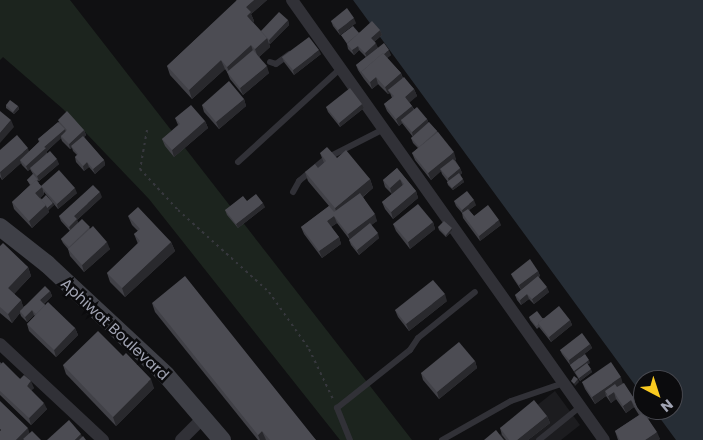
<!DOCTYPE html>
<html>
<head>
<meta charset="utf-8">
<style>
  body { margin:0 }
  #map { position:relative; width:703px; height:440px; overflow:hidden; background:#101012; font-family:Poppins,sans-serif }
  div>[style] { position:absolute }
  .built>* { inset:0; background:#1c1c1f }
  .green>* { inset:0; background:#1c241e }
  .water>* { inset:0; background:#262d35 }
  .path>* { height:2px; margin-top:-1px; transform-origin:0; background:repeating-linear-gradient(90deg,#37383e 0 2.5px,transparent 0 6.5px) }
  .lane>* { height:6px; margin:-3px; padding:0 3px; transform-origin:3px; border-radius:3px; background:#313137 }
  .street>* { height:12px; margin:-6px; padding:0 6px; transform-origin:6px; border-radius:6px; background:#313137 }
  .secondary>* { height:18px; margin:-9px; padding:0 9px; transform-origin:9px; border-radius:9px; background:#3f4047 }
  .wall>* { inset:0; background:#414147 }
  .shaded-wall>* { inset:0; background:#29292d }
  .building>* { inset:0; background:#4c4c53 }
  span { translate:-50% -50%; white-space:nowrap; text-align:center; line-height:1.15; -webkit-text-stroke:5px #0b0b0d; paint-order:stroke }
  .street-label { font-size:15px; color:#a1a4b3 }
  .north { position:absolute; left:633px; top:370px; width:50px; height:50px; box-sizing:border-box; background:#0b0b0d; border:1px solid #47484f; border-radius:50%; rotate:140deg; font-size:14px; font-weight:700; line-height:20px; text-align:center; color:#a1a4b3 }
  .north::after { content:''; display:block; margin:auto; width:18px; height:22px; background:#f9ca20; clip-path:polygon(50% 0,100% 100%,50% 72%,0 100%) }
</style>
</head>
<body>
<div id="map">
  <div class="built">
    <i style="clip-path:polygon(555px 391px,580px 425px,561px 440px,493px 440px)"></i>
  </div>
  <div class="green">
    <i style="clip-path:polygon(0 0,70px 0,412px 440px,340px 440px,149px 199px,63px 109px,3px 57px,0 60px)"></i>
  </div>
  <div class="water">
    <i style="clip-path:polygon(353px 0,703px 0,703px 440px,676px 440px,654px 410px,673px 410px,673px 380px,643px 380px,643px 396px)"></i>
  </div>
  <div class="path">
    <i style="left:147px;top:130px;width:40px;rotate:100deg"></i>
    <i style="left:140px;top:169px;width:56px;rotate:47.2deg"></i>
    <i style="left:178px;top:210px;width:122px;rotate:42deg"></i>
    <i style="left:269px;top:292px;width:70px;rotate:54.9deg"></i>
    <i style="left:309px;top:349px;width:55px;rotate:64.4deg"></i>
  </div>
  <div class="lane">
    <i style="left:270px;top:62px;width:6px;rotate:18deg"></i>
    <i style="left:276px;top:64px;width:17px;rotate:-36deg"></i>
    <i style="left:238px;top:162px;width:139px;rotate:-42.4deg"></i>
    <i style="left:293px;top:192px;width:13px;rotate:-61deg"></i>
    <i style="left:299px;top:181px;width:34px;rotate:-40deg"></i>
    <i style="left:325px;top:159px;width:66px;rotate:-27deg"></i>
    <i style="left:350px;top:440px;width:35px;rotate:-112deg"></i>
    <i style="left:337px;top:408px;width:93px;rotate:-38.5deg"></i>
    <i style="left:410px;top:350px;width:14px;rotate:-56deg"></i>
    <i style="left:418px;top:338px;width:73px;rotate:-38.9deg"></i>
    <i style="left:442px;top:440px;width:79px;rotate:-29.5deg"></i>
    <i style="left:511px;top:401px;width:56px;rotate:-18.8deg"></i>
    <i style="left:539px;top:440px;width:54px;rotate:-39deg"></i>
  </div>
  <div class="street">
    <i style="left:292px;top:0;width:539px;rotate:54.66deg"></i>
    <i style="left:0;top:344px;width:141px;rotate:43deg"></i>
    <i style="left:181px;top:440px;width:31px;rotate:-45deg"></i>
  </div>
  <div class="secondary">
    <i style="left:0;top:227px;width:60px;rotate:38.2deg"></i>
    <i style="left:47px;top:264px;width:163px;rotate:43deg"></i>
    <i style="left:166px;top:375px;width:86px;rotate:49.3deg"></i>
  </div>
  <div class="wall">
    <i style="clip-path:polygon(236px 0,267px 0,251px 14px,254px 21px,253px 22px,261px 31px,288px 20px,289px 25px,270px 44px,269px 43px,270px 47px,259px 57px,269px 73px,243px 95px,230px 79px,227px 72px,225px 69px,192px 99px,170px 75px,167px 66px,237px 1px)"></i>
    <i style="clip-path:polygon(331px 21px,356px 23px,340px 35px,333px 26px)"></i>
    <i style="clip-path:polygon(380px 30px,382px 35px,374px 42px,378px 48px,391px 55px,387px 58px,401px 73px,403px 78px,414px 89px,417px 96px,409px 102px,412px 106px,414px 109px,427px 119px,428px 122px,437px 131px,456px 159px,455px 160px,460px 168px,462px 173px,460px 175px,464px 182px,453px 190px,448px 185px,447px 182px,448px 182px,442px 174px,441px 171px,431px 180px,415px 160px,412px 153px,418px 148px,413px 143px,411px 138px,413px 137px,402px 123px,399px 126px,387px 111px,384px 104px,392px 98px,390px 93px,388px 94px,378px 84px,372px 89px,364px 79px,358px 70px,356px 65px,366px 57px,359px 50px,354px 55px,348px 49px,347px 44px,341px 35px)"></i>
    <i style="clip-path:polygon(321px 54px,294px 75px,284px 62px,282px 57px)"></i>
    <i style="clip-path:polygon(244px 99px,246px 106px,219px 129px,204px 112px,202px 105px)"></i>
    <i style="clip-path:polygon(362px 104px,364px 108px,340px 127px,328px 112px,326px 107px)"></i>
    <i style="clip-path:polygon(6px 105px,18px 106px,19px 109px,14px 114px,6px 108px)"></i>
    <i style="clip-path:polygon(175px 118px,205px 121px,208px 128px,174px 157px,165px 146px,162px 139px,178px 125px)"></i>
    <i style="clip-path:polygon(58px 120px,84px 130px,86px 135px,84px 137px,104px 160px,105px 165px,95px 174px,89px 167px,84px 171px,76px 162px,75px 157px,77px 155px,73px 151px,72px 148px,70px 149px,62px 141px,61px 138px,47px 151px,47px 153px,59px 164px,39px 181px,36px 179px,39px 183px,38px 183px,41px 186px,77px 193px,58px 209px,44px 192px,44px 194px,40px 198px,54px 205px,48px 210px,49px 212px,32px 228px,14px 209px,12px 202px,30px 185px,27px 180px,33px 174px,30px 169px,28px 171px,22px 165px,21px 163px,2px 180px,0 177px,0 150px,29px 152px,39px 142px,38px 139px,59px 122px)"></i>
    <i style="clip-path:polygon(320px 153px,337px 158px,370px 179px,373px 188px,363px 197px,377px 221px,371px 225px,379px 238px,359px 255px,351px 245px,349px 240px,350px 240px,337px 223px,331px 227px,339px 237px,341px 244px,322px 258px,304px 234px,301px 227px,329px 206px,308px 181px,305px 172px,318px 168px,324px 163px)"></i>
    <i style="clip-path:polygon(397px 168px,416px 191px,418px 198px,393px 219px,385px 209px,382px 202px,392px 194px,385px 187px,383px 180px)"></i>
    <i style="clip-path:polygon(102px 197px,77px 220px,78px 223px,91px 229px,110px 249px,84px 272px,70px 256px,68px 249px,63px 243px,61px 239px,70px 231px,61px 221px,59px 216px)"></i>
    <i style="clip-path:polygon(247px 201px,265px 207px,238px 228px,227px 215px,225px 210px)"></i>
    <i style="clip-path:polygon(454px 201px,476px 205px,469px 210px,474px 216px,501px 225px,480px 241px,463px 218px,462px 213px,456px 206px)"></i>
    <i style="clip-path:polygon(128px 216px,171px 242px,175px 251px,125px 297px,110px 282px,107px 273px,138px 244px,134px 234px,138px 231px,132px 225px)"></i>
    <i style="clip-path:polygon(433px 222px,435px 229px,410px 249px,396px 231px,393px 224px)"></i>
    <i style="clip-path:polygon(438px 227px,452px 231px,446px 237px,439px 230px)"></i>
    <i style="clip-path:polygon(0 246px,28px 267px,31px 276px,14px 294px,21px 300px,23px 307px,50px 291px,52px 296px,44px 304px,75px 328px,78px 335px,56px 357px,29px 331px,27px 324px,35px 316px,34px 315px,27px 322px,21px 316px,20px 313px,12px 323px,0 313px)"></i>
    <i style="clip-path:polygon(538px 271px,540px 276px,538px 277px,549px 292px,534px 304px,529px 299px,521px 305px,517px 300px,515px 295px,521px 290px,513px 278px,511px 274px)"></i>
    <i style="clip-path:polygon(447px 301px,409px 331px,398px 317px,395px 310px)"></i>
    <i style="clip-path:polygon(152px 303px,316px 440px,258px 440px,155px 312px)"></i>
    <i style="clip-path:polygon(529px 317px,570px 320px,572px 325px,551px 342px,539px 327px,537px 329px,530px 320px)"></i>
    <i style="clip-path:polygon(590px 344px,592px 348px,579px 358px,590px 363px,587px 364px,592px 372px,580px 381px,571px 367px,570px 365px,562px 354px,560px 350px)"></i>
    <i style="clip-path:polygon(123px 356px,154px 388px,116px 426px,66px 374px,63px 365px)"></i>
    <i style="clip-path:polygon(475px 361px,477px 368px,439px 399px,423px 380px,421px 373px)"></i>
    <i style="clip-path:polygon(0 362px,20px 379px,34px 388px,31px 390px,47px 409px,31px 425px,0 395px)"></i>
    <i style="clip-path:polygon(582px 382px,623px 383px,635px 400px,652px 416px,648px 419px,660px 439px,658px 440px,618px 440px,615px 431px,639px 415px,634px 407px,626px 413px,616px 399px,611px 403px,606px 396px,595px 404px,585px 389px)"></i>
    <i style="clip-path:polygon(547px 416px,550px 423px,528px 440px,506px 440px,502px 435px,500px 428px)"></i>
  </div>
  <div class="shaded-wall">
    <i style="clip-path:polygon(254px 0,267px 0,251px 14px,254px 21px,250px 25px,247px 16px,246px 7px)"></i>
    <i style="clip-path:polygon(354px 18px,356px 23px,340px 35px,338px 30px)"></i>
    <i style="clip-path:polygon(288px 20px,289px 25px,270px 44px,269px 40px)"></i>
    <i style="clip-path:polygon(380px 30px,382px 35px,373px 43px,371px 38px)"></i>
    <i style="clip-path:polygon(267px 38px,270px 47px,258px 58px,255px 49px)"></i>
    <i style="clip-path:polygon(376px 43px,378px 48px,367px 58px,365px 53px)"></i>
    <i style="clip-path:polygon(251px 45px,254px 54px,231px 76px,227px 67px)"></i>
    <i style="clip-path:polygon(358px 46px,359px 50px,354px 55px,352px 50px)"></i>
    <i style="clip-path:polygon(319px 50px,321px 54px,294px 75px,293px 70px)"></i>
    <i style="clip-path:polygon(389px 50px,391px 55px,365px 76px,361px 72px)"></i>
    <i style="clip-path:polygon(221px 60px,225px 69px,192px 99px,189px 90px)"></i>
    <i style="clip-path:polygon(267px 66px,269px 73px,243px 95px,240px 88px)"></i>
    <i style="clip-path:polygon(401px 73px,403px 80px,388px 90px,390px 93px,388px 94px,385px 87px)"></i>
    <i style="clip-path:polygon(376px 77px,378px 84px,372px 89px,370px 82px)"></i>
    <i style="clip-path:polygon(414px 89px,417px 96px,408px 104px,405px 97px)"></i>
    <i style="clip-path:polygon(244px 99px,246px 106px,219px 129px,216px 122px)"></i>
    <i style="clip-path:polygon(362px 104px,364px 108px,340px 127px,339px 123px)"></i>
    <i style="clip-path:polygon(18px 106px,19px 109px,14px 114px,13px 112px)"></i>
    <i style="clip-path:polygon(412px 106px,415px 113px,401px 120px,402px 123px,399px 126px,396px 119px)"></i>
    <i style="clip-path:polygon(427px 119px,429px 124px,413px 137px,412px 132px)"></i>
    <i style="clip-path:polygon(11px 120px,14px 127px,0 143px,0 133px)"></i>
    <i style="clip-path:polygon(205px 121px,208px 128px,174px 157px,172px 150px)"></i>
    <i style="clip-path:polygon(65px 129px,66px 133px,61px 136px,61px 138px,47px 151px,47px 153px,28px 171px,26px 166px,44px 147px)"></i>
    <i style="clip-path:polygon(84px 130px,86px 135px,70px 149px,69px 144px)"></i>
    <i style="clip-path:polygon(28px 148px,30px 155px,20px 160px,21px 163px,2px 180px,0 172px)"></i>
    <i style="clip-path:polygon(454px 152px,456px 159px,442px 171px,440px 169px,441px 171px,431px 180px,428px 173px)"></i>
    <i style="clip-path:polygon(57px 159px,59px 164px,39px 181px,37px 176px)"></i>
    <i style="clip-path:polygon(104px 160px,105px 165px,95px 174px,93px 169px)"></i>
    <i style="clip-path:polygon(87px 162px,89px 167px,84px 171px,83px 166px)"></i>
    <i style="clip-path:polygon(460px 168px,462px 173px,449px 183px,448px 178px)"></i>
    <i style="clip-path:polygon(370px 179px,373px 188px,338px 217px,335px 208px)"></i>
    <i style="clip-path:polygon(400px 179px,403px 186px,392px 195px,390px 188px)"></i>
    <i style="clip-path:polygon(463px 179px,464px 182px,453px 190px,452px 188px)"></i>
    <i style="clip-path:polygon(42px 187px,44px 194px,38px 200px,35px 193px)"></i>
    <i style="clip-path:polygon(75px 188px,77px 193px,58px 209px,57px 204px)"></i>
    <i style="clip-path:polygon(416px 191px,418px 198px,393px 219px,391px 212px)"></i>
    <i style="clip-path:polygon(100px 192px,102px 197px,77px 220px,79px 224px,71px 231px,69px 227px,74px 216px)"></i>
    <i style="clip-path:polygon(474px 200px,476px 205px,463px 215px,462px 210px)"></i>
    <i style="clip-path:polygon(53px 203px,54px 205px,48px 211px,47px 208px)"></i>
    <i style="clip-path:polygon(263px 203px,265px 207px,238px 228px,236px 224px)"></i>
    <i style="clip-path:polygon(46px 205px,49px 212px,32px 228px,29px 221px)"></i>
    <i style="clip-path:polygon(375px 214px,377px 221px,350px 241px,348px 234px)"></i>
    <i style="clip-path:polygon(334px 216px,337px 223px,329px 228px,327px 221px)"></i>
    <i style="clip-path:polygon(499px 220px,501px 225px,480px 241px,479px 236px)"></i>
    <i style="clip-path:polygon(433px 222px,435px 229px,410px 249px,408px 242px)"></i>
    <i style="clip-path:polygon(452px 228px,452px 231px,446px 237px,446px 235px)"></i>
    <i style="clip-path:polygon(378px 233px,379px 238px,359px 255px,357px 250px)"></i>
    <i style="clip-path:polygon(339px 237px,341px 244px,322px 258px,319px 251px)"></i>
    <i style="clip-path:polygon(107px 242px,110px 249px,84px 272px,82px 265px)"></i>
    <i style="clip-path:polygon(171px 242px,175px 251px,125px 297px,122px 288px)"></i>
    <i style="clip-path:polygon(28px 267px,31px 276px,11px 297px,8px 288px)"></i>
    <i style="clip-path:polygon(538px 271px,540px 276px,521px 290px,519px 285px)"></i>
    <i style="clip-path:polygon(547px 287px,549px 292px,534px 304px,532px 299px)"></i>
    <i style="clip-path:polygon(50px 291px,52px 296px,42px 305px,40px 300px)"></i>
    <i style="clip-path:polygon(445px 294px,447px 301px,409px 331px,406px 324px)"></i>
    <i style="clip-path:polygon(527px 294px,529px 299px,521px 305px,520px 300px)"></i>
    <i style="clip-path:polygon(21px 300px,24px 309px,20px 311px,20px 313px,12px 323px,8px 314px)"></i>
    <i style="clip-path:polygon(32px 310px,34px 315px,27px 322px,25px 317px)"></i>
    <i style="clip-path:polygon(570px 320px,572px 325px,551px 342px,549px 337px)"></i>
    <i style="clip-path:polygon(75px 328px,78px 335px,56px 357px,54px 350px)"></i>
    <i style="clip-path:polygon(590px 344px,592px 348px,570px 365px,569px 360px)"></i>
    <i style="clip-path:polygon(589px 360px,590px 363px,575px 373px,574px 371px)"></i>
    <i style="clip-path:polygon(475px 361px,477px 368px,439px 399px,437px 392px)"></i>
    <i style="clip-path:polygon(591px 369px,592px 372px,580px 381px,579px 378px)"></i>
    <i style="clip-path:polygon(621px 377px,623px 384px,607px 395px,605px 391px,606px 396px,595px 404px,592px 397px)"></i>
    <i style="clip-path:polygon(151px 379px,154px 388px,116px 426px,113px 417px)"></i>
    <i style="clip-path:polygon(578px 379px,579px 382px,575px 386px,574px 384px)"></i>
    <i style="clip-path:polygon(31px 381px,34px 388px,29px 393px,27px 386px)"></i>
    <i style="clip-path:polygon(614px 392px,616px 399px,611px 403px,608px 396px)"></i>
    <i style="clip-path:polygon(631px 400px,634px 407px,626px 413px,623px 406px)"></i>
    <i style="clip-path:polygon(44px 403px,47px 409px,31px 425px,29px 418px)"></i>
    <i style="clip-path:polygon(648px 410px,650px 410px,652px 416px,647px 420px,644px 413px)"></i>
    <i style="clip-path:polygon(547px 416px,550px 423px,528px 440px,517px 440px)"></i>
    <i style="clip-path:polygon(28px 428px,30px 435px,23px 440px,16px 440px)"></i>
    <i style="clip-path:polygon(262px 431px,266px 440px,260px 440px,258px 435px)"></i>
    <i style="clip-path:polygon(657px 432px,660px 439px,658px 440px,645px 440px)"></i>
    <i style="clip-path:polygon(81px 434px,83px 439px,82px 440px,75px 440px)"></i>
  </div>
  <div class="building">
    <i style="clip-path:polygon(237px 0,254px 0,246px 7px,251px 12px,247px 16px,267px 38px,255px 49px,251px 45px,227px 67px,221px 60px,189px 90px,167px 66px)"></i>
    <i style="clip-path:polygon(347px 8px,354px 18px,338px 30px,331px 21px)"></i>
    <i style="clip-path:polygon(279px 12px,288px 20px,269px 40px,261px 31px)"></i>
    <i style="clip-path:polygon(372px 21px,380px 30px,371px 38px,376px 43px,365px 53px,358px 46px,352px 50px,347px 44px)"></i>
    <i style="clip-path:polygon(353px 26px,359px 33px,347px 43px,341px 35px)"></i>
    <i style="clip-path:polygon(309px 37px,319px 50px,293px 70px,282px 57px)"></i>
    <i style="clip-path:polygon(384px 43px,389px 50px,384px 54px,383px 53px,361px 72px,356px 65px)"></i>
    <i style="clip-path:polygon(253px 50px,267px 66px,240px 88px,227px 72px)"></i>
    <i style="clip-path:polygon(383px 53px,401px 73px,385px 87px,376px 77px,370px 82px,361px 72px)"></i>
    <i style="clip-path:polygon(404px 77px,414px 89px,405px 97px,412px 106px,396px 119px,384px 104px,394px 96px,388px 90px)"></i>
    <i style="clip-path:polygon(229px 81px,244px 99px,216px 122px,202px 105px)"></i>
    <i style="clip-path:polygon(350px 88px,362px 104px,339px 123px,326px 107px)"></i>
    <i style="clip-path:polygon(10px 100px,18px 106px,13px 112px,6px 105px)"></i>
    <i style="clip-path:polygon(191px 105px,205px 121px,172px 150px,162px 139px,180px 124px,175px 118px)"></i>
    <i style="clip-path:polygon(417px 107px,427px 119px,412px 132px,401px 120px)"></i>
    <i style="clip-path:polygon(0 111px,11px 120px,0 133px)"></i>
    <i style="clip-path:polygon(67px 111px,84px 130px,69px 144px,61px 136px,67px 130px,58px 120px)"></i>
    <i style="clip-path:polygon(58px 122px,65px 129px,44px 147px,46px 148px,26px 166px,20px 160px,40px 141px,38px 139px)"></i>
    <i style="clip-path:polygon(429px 122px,437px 131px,419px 147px,411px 138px)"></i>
    <i style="clip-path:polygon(438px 132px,454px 152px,428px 173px,412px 153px)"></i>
    <i style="clip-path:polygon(17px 135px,28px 148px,0 172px,0 150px)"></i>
    <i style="clip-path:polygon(83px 136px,104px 160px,93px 169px,87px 162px,83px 166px,75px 157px,78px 154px,71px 146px)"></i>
    <i style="clip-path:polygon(327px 147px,337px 158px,346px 150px,370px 179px,335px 208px,305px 172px,315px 164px,318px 168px,326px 161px,320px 153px)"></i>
    <i style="clip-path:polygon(50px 151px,57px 159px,37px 176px,30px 168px)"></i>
    <i style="clip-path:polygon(453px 159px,460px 168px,448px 178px,440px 169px)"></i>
    <i style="clip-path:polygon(397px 168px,416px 191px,391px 212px,382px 202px,404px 184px,400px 179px,390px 188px,383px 180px)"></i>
    <i style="clip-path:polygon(59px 170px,75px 188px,57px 204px,41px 186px)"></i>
    <i style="clip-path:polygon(459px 173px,463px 179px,452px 188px,447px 182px)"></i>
    <i style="clip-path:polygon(33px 174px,38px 180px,37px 181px,36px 180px,31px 185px,27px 180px)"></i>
    <i style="clip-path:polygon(36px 180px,42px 187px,35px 193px,46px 205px,29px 221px,12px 202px)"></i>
    <i style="clip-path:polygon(93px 185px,100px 192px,74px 216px,77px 219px,69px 227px,59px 216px)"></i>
    <i style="clip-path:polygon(467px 191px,474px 200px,462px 210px,454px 201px)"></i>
    <i style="clip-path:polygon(360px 193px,375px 214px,348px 234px,334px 216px,327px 221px,339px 237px,319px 251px,301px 227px,329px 206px,334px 212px)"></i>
    <i style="clip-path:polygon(256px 194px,263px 203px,236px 224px,225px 210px,243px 196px,247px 201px)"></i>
    <i style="clip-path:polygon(46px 195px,53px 203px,47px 208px,46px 205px,41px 200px)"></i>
    <i style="clip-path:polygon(418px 204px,433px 222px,408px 242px,393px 224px)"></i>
    <i style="clip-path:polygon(488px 205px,499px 220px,479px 236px,462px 213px,468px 209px,474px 216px)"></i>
    <i style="clip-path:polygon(138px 207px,171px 242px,122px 288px,107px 273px,140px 241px,134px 234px,140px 229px,128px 216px)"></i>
    <i style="clip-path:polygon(82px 219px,90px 227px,69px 247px,61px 239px)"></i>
    <i style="clip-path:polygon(444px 221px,452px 228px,446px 235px,438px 227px)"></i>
    <i style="clip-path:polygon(370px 223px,378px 233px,357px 250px,349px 240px)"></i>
    <i style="clip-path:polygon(93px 226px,107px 242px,82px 265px,68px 249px)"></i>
    <i style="clip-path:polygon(3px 243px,28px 267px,8px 288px,21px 300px,8px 314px,0 307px,0 246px)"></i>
    <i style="clip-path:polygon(530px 259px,538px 271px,519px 285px,511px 274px)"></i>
    <i style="clip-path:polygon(185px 276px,316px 440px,270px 440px,262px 431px,258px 435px,152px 303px)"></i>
    <i style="clip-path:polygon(538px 276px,547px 287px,532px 299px,527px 294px,520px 300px,515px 295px)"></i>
    <i style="clip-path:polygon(433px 280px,445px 294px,406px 324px,395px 310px)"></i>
    <i style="clip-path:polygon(45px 286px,50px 291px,40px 300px,45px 305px,36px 314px,32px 310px,25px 317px,20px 311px)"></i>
    <i style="clip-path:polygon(48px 302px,75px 328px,54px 350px,27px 324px)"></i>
    <i style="clip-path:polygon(559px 306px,570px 320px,549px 337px,538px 323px)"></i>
    <i style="clip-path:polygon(537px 311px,543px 319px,538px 323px,538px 325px,536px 326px,529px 317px)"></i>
    <i style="clip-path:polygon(98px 331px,123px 356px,126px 353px,151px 379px,113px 417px,63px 365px)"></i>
    <i style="clip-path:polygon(582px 333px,590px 344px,569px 360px,560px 350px)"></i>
    <i style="clip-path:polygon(459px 342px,475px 361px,437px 392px,421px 373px)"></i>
    <i style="clip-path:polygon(585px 354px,589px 360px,574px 371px,570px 365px)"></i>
    <i style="clip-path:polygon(3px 362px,20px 379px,24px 375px,31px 381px,27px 386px,44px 403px,29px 418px,0 391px,0 365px)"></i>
    <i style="clip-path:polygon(611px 362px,621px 377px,592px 397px,582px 382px)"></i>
    <i style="clip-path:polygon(587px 363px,591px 369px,579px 378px,575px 372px)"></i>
    <i style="clip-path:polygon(574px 376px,578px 379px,574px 384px,571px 381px)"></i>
    <i style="clip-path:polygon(624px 383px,635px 400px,641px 396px,643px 399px,643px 410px,648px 410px,644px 413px,657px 432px,645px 440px,620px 440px,615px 431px,641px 414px,631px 400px,623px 406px,614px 392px,608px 396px,605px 391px,615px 384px,617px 387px)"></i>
    <i style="clip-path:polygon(534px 400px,547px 416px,517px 440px,509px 440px,500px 428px)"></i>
    <i style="clip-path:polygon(0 401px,28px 428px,16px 440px,0 440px,0 431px,1px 430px,0 429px)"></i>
    <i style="clip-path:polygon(69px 420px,81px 434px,75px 440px,47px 440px)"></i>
    <i style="clip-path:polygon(496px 430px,504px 440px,484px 440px)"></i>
    <i style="clip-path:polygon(32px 431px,41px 440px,24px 440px,23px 439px)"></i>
    <i style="clip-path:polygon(83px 436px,86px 440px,79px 440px)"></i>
  </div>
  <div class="street-label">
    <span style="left:115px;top:329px;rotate:43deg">Aphiwat Boulevard</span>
  </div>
  <div class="north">N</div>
</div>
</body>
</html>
